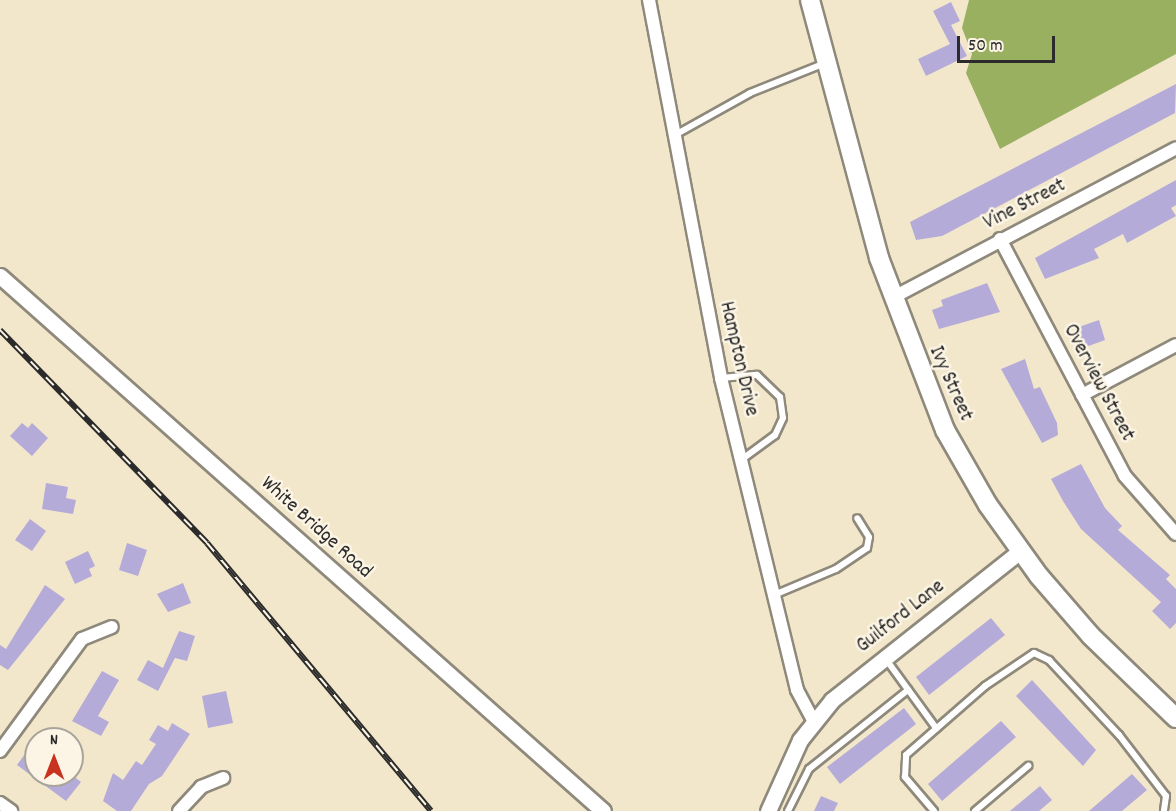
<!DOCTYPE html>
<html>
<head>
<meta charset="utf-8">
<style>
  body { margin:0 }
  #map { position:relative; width:1176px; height:811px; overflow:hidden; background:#f2e7cb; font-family:Dekko,sans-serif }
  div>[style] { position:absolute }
  .forest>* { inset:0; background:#98b060 }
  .building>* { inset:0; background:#b5abd8 }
  .roads { filter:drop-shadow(2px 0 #8e897b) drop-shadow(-2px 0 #8e897b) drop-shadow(0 2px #8e897b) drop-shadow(0 -2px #8e897b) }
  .service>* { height:6px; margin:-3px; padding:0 3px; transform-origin:3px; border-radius:3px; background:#fff }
  .minor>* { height:12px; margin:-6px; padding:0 6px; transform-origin:6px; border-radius:6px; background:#fff }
  .tertiary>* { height:15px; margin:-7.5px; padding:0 7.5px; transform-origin:7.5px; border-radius:7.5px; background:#fff }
  .secondary>* { height:18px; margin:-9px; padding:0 9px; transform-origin:9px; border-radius:9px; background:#fff }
  .rail>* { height:6px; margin-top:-3px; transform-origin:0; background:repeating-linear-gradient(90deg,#fcf5e5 0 11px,#2b2b2b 0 22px); box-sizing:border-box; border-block:2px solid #2b2b2b }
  span { translate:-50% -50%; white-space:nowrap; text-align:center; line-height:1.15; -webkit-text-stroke:5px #fcf5e5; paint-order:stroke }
  .street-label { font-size:21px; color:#2b2b2b }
  .north { position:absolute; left:24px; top:727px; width:60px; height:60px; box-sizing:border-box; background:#fcf5e5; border:2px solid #a8a49b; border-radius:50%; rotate:0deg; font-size:16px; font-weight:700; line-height:24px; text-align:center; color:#2b2b2b }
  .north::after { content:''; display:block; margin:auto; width:21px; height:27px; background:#c8321e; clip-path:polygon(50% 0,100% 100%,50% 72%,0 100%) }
  .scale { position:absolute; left:957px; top:36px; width:98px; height:27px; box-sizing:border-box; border:3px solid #2b2b2b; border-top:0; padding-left:8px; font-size:18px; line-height:21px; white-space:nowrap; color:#2b2b2b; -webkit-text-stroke:4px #fcf5e5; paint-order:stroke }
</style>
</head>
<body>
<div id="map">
  <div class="forest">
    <i style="clip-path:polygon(969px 0,1176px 0,1176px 54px,1000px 149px,966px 73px,972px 54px,962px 28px)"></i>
  </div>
  <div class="building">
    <i style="clip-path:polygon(951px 2px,960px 21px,951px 25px,967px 56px,926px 76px,918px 59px,950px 44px,933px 11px)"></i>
    <i style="clip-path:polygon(1176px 84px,1175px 113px,942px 236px,916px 240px,910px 222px)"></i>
    <i style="clip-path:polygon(1176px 180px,1176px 205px,1171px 208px,1176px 216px,1127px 243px,1123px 234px,1094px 249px,1099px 258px,1045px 279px,1035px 258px)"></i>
    <i style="clip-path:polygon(987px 283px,1000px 312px,939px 329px,932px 310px,943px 306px,941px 300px)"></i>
    <i style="clip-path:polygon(1099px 320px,1105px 340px,1083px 348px,1076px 328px)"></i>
    <i style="clip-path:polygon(1025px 359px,1034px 389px,1040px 387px,1057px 423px,1058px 435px,1042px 443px,1001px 369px)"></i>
    <i style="clip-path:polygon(22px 423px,28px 428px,32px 423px,48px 438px,32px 456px,10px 436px)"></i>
    <i style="clip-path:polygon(1081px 464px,1105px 508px,1122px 526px,1118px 530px,1170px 575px,1166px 579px,1176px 589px,1176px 623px,1170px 629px,1152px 611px,1161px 602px,1081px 529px,1063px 501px,1051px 479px)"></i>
    <i style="clip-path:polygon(46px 483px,68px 487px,66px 498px,76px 500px,73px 514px,42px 509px)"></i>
    <i style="clip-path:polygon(30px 519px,46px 531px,32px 551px,15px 540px)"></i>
    <i style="clip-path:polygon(127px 543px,147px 550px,138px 576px,119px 570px)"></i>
    <i style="clip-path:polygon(88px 551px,95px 566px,89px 569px,92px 576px,75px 584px,65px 562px)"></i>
    <i style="clip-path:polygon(183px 583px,191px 603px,168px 612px,157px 594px)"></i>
    <i style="clip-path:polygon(45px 585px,65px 599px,8px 670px,0 665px,0 645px,6px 649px)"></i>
    <i style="clip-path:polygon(991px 618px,1005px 635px,929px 695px,916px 677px)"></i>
    <i style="clip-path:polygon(179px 631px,195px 636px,187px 661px,175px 658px,158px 691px,137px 680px,148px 660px,163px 668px)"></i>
    <i style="clip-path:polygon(102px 671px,119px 680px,98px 716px,109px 722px,101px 736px,72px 721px)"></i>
    <i style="clip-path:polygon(1032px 680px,1096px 750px,1083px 766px,1016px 696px)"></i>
    <i style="clip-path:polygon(226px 691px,233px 723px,208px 728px,202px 696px)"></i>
    <i style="clip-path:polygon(904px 708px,916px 724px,840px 784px,827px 767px)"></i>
    <i style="clip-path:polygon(1001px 721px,1016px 737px,942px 801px,928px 784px)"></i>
    <i style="clip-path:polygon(172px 723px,190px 734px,162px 776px,149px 784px,131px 811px,117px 811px,103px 801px,113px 773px,123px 780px,136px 761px,142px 765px,156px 744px,149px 740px,158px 725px,168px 731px)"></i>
    <i style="clip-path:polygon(30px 747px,36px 752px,36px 775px,72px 775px,81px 782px,66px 801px,17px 765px)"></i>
    <i style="clip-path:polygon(1132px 774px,1147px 790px,1122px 811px,1089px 811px)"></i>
    <i style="clip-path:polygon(1040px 786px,1052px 800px,1039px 811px,1010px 811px)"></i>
    <i style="clip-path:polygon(821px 796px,838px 803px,834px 811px,814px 811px)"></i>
  </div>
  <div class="roads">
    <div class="service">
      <i style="left:675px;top:135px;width:86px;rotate:-29.2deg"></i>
      <i style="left:750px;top:93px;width:81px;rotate:-21.8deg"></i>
      <i style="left:721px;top:378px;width:36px;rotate:-5deg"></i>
      <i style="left:757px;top:375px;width:32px;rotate:44deg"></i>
      <i style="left:780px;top:397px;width:21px;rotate:82deg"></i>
      <i style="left:783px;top:418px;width:19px;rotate:115deg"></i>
      <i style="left:775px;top:435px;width:42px;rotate:143.7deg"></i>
      <i style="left:774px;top:595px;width:67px;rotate:-22.8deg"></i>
      <i style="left:836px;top:569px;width:37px;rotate:-34deg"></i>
      <i style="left:867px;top:548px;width:11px;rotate:-80deg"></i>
      <i style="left:869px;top:537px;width:22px;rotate:-122deg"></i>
      <i style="left:885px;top:658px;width:87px;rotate:53.9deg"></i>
      <i style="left:788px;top:811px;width:47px;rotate:-63.4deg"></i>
      <i style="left:809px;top:769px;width:127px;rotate:-38.6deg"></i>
      <i style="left:934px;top:811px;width:45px;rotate:-130.5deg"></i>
      <i style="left:905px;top:777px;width:22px;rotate:-87deg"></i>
      <i style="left:906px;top:755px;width:105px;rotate:-41.1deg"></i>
      <i style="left:985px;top:686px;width:59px;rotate:-34deg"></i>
      <i style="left:1034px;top:653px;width:17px;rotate:25deg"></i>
      <i style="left:1049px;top:660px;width:103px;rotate:47deg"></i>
      <i style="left:1119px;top:735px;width:77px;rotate:52.4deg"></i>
      <i style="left:1166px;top:796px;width:15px;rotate:98deg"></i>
      <i style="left:975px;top:811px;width:70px;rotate:-40.3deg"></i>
    </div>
    <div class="minor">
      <i style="left:649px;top:0;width:385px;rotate:79.2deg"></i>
      <i style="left:721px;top:378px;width:321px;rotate:76.3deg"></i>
      <i style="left:797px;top:690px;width:34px;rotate:62deg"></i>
      <i style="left:1000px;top:239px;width:268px;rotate:62.2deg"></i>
      <i style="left:1125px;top:476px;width:77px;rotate:48.7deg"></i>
      <i style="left:892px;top:298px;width:321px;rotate:-27.8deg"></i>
      <i style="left:1082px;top:395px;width:106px;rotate:-28deg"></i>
      <i style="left:0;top:751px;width:139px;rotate:-53.8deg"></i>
      <i style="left:82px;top:639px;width:32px;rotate:-22deg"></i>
      <i style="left:0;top:803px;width:14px;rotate:36deg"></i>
      <i style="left:179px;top:811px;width:33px;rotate:-47deg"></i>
      <i style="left:201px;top:787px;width:24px;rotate:-22deg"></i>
    </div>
    <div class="tertiary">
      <i style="left:0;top:276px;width:806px;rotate:41.58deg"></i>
      <i style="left:768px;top:811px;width:78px;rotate:-65.7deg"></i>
      <i style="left:800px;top:740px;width:51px;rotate:-51.3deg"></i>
      <i style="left:832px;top:700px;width:240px;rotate:-38.4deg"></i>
    </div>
    <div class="secondary">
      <i style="left:810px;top:0;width:267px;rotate:75deg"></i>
      <i style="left:879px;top:258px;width:184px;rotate:69deg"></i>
      <i style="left:945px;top:430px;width:86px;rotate:60.2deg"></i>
      <i style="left:988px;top:505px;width:87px;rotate:54.3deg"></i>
      <i style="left:1039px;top:576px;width:79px;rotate:49.1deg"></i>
      <i style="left:1091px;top:636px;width:118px;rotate:44deg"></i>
    </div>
  </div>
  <div class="rail">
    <i style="left:0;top:330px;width:297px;rotate:45.8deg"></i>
    <i style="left:207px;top:543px;width:349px;rotate:50.1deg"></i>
  </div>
  <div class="street-label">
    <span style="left:1025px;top:205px;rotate:-27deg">Vine Street</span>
    <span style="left:738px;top:359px;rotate:77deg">Hampton Drive</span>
    <span style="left:1098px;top:383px;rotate:62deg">Overview Street</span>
    <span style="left:950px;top:384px;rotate:66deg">Ivy Street</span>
    <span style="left:316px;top:528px;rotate:42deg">White Bridge Road</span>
    <span style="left:901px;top:617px;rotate:-38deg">Guilford Lane</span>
  </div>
  <div class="north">N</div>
  <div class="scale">50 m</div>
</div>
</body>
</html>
